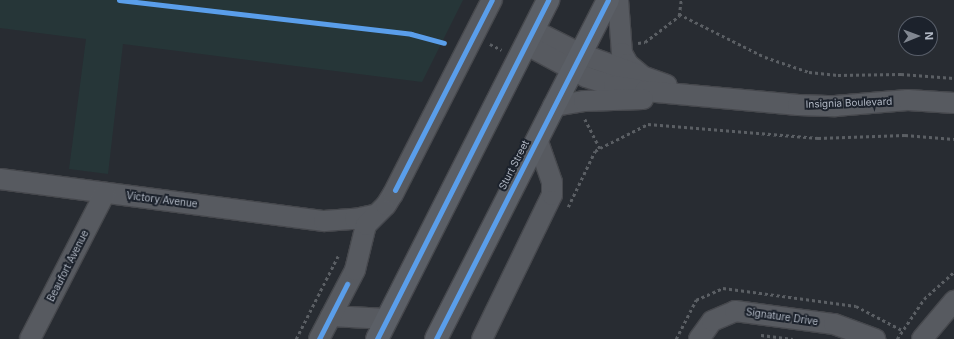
<!DOCTYPE html>
<html>
<head>
<meta charset="utf-8">
<style>
  body { margin:0 }
  #map { position:relative; width:954px; height:339px; overflow:hidden; background:#282c32; font-family:Inter,sans-serif }
  div>[style] { position:absolute }
  .green>* { inset:0; background:#263638 }
  .path>* { height:2.5px; margin-top:-1.25px; transform-origin:0; background:repeating-linear-gradient(90deg,#5b5f64 0 3px,transparent 0 6px) }
  .roads { filter:drop-shadow(1px 0 #46484d) drop-shadow(-1px 0 #46484d) drop-shadow(0 1px #46484d) drop-shadow(0 -1px #46484d) }
  .minor>* { height:20px; margin:-10px; padding:0 10px; transform-origin:10px; border-radius:10px; background:#575a60 }
  .secondary>* { height:22px; margin:-11px; padding:0 11px; transform-origin:11px; border-radius:11px; background:#5b5f66 }
  .cycleway>* { height:5px; margin:-2.5px; padding:0 2.5px; transform-origin:2.5px; border-radius:2.5px; background:#5a9eea }
  span { translate:-50% -50%; white-space:nowrap; text-align:center; line-height:1.15; -webkit-text-stroke:4px #1c222c; paint-order:stroke }
  .street-label { font-size:10px; color:#b1b8c4 }
  .north { position:absolute; left:898px; top:16px; width:40px; height:40px; box-sizing:border-box; background:#1c222c; border:1px solid #585e69; border-radius:50%; rotate:89deg; font-size:11px; font-weight:700; line-height:16px; text-align:center; color:#b1b8c4 }
  .north::after { content:''; display:block; margin:auto; width:14px; height:18px; background:#818791; clip-path:polygon(50% 0,100% 100%,50% 72%,0 100%) }
</style>
</head>
<body>
<div id="map">
  <div class="green">
    <i style="clip-path:polygon(0 0,463px 0,422px 82px,123px 44px,108px 174px,69px 169px,86px 39px,0 28px)"></i>
  </div>
  <div class="path">
    <i style="left:679px;top:14px;width:96px;rotate:26.6deg"></i>
    <i style="left:765px;top:57px;width:46px;rotate:18.8deg"></i>
    <i style="left:809px;top:72px;width:29px;rotate:6deg"></i>
    <i style="left:838px;top:75px;width:63px;rotate:-0.9deg"></i>
    <i style="left:901px;top:74px;width:53px;rotate:4.3deg"></i>
    <i style="left:638px;top:43px;width:7px;rotate:-8deg"></i>
    <i style="left:645px;top:42px;width:43px;rotate:-37.4deg"></i>
    <i style="left:679px;top:16px;width:16px;rotate:-83deg"></i>
    <i style="left:490px;top:44px;width:13px;rotate:27deg"></i>
    <i style="left:585px;top:119px;width:33px;rotate:63deg"></i>
    <i style="left:600px;top:148px;width:54px;rotate:-26.6deg"></i>
    <i style="left:648px;top:124px;width:171px;rotate:4.7deg"></i>
    <i style="left:818px;top:138px;width:87px;rotate:-2deg"></i>
    <i style="left:905px;top:135px;width:49px;rotate:4.7deg"></i>
    <i style="left:568px;top:207px;width:62px;rotate:-64.3deg"></i>
    <i style="left:595px;top:151px;width:6px;rotate:-31deg"></i>
    <i style="left:761px;top:335px;width:32px;rotate:7deg"></i>
    <i style="left:296px;top:339px;width:93px;rotate:-63.2deg"></i>
    <i style="left:676px;top:339px;width:44px;rotate:-62.9deg"></i>
    <i style="left:696px;top:300px;width:30px;rotate:-24deg"></i>
    <i style="left:723px;top:288px;width:134px;rotate:7.7deg"></i>
    <i style="left:856px;top:306px;width:52px;rotate:27.6deg"></i>
    <i style="left:897px;top:339px;width:48px;rotate:-56deg"></i>
    <i style="left:924px;top:299px;width:40px;rotate:-42deg"></i>
  </div>
  <div class="roads">
    <div class="minor">
      <i style="left:618px;top:0;width:53px;rotate:85.7deg"></i>
      <i style="left:622px;top:53px;width:13px;rotate:61deg"></i>
      <i style="left:628px;top:64px;width:16px;rotate:40deg"></i>
      <i style="left:533px;top:30px;width:54px;rotate:26.6deg"></i>
      <i style="left:581px;top:54px;width:91px;rotate:19.8deg"></i>
      <i style="left:525px;top:44px;width:69px;rotate:28.4deg"></i>
      <i style="left:586px;top:77px;width:29px;rotate:18deg"></i>
      <i style="left:614px;top:86px;width:31px;rotate:9deg"></i>
      <i style="left:645px;top:91px;width:154px;rotate:5.2deg"></i>
      <i style="left:798px;top:105px;width:37px;rotate:2deg"></i>
      <i style="left:835px;top:106px;width:73px;rotate:-4.7deg"></i>
      <i style="left:908px;top:100px;width:46px;rotate:3.7deg"></i>
      <i style="left:553px;top:106px;width:31px;rotate:-9deg"></i>
      <i style="left:584px;top:101px;width:59px;rotate:-1.9deg"></i>
      <i style="left:0;top:179px;width:327px;rotate:7.4deg"></i>
      <i style="left:324px;top:221px;width:31px;rotate:-4deg"></i>
      <i style="left:355px;top:219px;width:19px;rotate:-12deg"></i>
      <i style="left:331px;top:316px;width:56px;rotate:3.1deg"></i>
      <i style="left:30px;top:339px;width:164px;rotate:-62.8deg"></i>
      <i style="left:319px;top:339px;width:78px;rotate:-62.4deg"></i>
      <i style="left:355px;top:270px;width:46px;rotate:-76.3deg"></i>
      <i style="left:366px;top:225px;width:28px;rotate:-45deg"></i>
      <i style="left:386px;top:205px;width:13px;rotate:-58deg"></i>
      <i style="left:393px;top:194px;width:218px;rotate:-63deg"></i>
      <i style="left:482px;top:339px;width:160px;rotate:-64.1deg"></i>
      <i style="left:552px;top:195px;width:13px;rotate:-90deg"></i>
      <i style="left:552px;top:182px;width:46px;rotate:-109.2deg"></i>
      <i style="left:699px;top:339px;width:22px;rotate:-54deg"></i>
      <i style="left:712px;top:321px;width:25px;rotate:-23deg"></i>
      <i style="left:735px;top:311px;width:100px;rotate:7.5deg"></i>
      <i style="left:834px;top:324px;width:44px;rotate:20.1deg"></i>
      <i style="left:922px;top:339px;width:50px;rotate:-49.9deg"></i>
    </div>
    <div class="secondary">
      <i style="left:377px;top:339px;width:380px;rotate:-63.2deg"></i>
      <i style="left:436px;top:339px;width:380px;rotate:-63.1deg"></i>
    </div>
  </div>
  <div class="cycleway">
    <i style="left:119px;top:0;width:294px;rotate:6.6deg"></i>
    <i style="left:411px;top:34px;width:34px;rotate:15deg"></i>
    <i style="left:395px;top:190px;width:213px;rotate:-63deg"></i>
    <i style="left:319px;top:339px;width:62px;rotate:-63deg"></i>
    <i style="left:377px;top:339px;width:380px;rotate:-63.2deg"></i>
    <i style="left:436px;top:339px;width:380px;rotate:-63.1deg"></i>
  </div>
  <div class="street-label">
    <span style="left:849px;top:103px;rotate:-2deg">Insignia Boulevard</span>
    <span style="left:514px;top:165px;rotate:-63deg">Sturt Street</span>
    <span style="left:162px;top:200px;rotate:7deg">Victory Avenue</span>
    <span style="left:68px;top:266px;rotate:-63deg">Beaufort Avenue</span>
    <span style="left:782px;top:317px;rotate:8deg">Signature Drive</span>
  </div>
  <div class="north">N</div>
</div>
</body>
</html>
